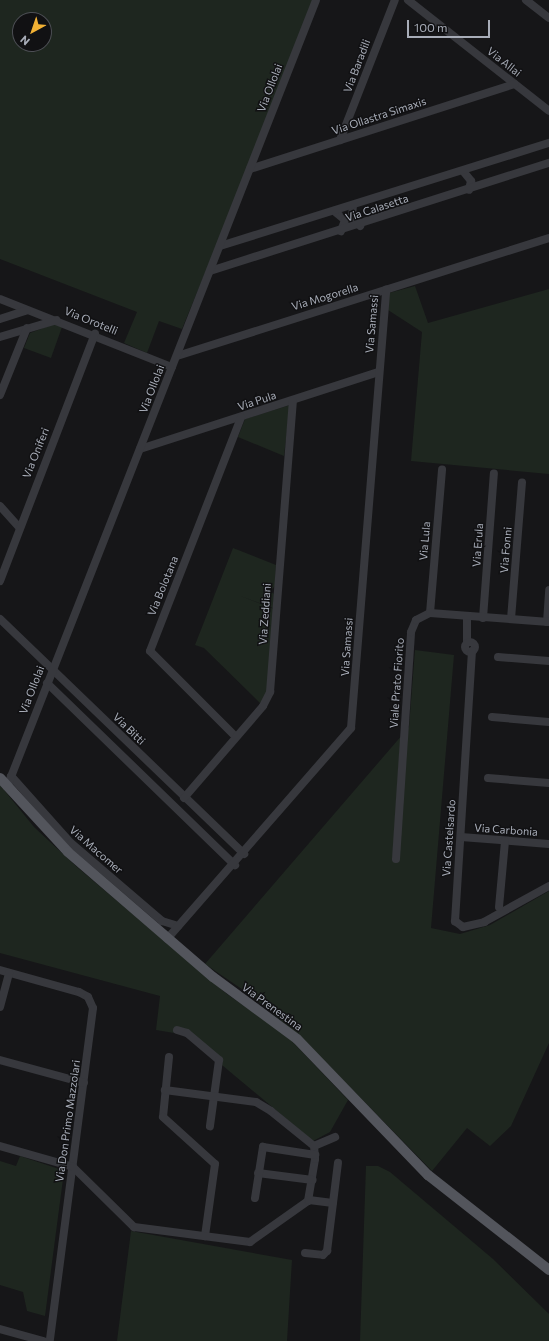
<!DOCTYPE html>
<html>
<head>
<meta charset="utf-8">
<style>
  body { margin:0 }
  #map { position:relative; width:549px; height:1341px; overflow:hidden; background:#161618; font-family:Commissioner,sans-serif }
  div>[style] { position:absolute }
  .green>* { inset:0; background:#1e261f }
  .minor>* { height:8px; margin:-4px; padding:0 4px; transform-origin:4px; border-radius:4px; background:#37383d }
  .minor>.ring { margin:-4px; padding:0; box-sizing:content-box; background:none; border:8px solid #37383d; border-radius:50% }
  .major>* { height:10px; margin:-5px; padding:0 5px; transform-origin:5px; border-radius:5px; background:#53555c }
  span { translate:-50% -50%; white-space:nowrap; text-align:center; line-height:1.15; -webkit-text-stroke:3px #111113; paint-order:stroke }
  .street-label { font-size:11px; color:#a8adb8 }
  .north { position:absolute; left:12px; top:12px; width:40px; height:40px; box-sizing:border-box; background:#111113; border:1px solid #4d4f55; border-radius:50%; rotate:220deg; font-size:11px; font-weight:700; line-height:16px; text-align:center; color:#a8adb8 }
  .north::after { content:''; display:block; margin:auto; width:14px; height:18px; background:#f2b134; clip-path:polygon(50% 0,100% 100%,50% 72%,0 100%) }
  .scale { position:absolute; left:407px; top:20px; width:83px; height:18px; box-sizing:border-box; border:2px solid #a8adb8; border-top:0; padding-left:5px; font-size:12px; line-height:14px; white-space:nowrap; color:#a8adb8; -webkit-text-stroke:3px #111113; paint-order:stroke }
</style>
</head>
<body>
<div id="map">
  <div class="green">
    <i style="clip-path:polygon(evenodd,0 0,317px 0,182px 329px,159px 321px,147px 353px,124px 343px,137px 312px,0 259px,0 0,20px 20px,44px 20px,44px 44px,20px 44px,20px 20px)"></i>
    <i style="clip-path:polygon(415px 286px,428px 323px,549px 289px,549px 474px,411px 461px,422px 332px,388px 310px,389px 293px)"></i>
    <i style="clip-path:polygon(54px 324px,62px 327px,51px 358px,24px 348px,30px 333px)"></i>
    <i style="clip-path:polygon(290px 405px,284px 456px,238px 437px,245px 419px)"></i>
    <i style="clip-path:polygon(233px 548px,276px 565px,275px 586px,270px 591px,274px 594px,273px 608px,238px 595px,274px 609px,267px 696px,260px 703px,204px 648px,195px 645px)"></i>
    <i style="clip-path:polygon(415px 650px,454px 655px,431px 928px,460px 934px,490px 925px,549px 891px,549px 1043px,511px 1126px,490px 1146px,467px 1128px,432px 1171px,307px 1043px,252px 996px,205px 964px,409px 727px)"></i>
    <i style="clip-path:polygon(0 785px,34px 827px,77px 867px,227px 994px,287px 1036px,309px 1059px,348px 1100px,330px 1132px,313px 1141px,186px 1035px,156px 1030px,160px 996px,0 953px)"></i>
    <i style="clip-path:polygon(20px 1156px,59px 1169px,63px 1179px,45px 1316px,27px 1311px,23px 1292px,0 1285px,0 1161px,16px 1166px)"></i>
    <i style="clip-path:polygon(366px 1166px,378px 1166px,390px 1172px,493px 1259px,549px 1314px,549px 1341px,360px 1341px)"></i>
    <i style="clip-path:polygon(131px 1231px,292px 1260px,287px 1341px,117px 1341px)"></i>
  </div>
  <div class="minor">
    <i style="left:408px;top:0;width:179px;rotate:38.2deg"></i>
    <i style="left:526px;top:0;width:29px;rotate:38deg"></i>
    <i style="left:340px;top:140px;width:150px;rotate:-68.6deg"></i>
    <i style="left:250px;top:169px;width:278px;rotate:-17.8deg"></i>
    <i style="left:463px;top:171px;width:13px;rotate:51deg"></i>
    <i style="left:471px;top:181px;width:9px;rotate:103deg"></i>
    <i style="left:353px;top:205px;width:11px;rotate:95deg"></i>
    <i style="left:352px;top:216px;width:13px;rotate:51deg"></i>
    <i style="left:334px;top:211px;width:14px;rotate:39deg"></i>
    <i style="left:345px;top:220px;width:12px;rotate:110deg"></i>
    <i style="left:220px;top:246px;width:345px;rotate:-17.4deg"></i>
    <i style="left:210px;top:271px;width:356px;rotate:-17.7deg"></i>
    <i style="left:0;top:299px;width:185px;rotate:21.6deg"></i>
    <i style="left:0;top:319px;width:28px;rotate:-18deg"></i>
    <i style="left:0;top:337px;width:59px;rotate:-16.6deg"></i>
    <i style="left:177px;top:356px;width:390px;rotate:-17.6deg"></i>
    <i style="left:0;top:395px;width:72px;rotate:-68.1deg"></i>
    <i style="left:140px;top:449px;width:251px;rotate:-17.9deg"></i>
    <i style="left:0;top:506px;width:28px;rotate:48deg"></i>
    <i style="left:0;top:581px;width:265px;rotate:-69deg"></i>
    <i style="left:430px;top:613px;width:144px;rotate:-85.2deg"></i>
    <i style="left:467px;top:617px;width:25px;rotate:90deg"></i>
    <i style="left:483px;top:618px;width:145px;rotate:-85.7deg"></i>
    <i style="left:0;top:619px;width:339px;rotate:43.9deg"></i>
    <i style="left:511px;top:619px;width:137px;rotate:-85.4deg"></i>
    <i style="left:547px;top:622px;width:32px;rotate:-86deg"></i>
    <i class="ring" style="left:465px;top:642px;width:2px;height:2px"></i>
    <i style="left:472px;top:651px;width:271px;rotate:93.6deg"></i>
    <i style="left:455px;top:921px;width:10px;rotate:37deg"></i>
    <i style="left:463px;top:927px;width:22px;rotate:-13deg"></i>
    <i style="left:484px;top:922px;width:74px;rotate:-29deg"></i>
    <i style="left:498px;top:657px;width:51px;rotate:4.5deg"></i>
    <i style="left:47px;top:683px;width:262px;rotate:44.1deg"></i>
    <i style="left:492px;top:717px;width:57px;rotate:5deg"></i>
    <i style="left:235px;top:736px;width:120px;rotate:-135deg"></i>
    <i style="left:150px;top:651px;width:251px;rotate:-68.7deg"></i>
    <i style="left:11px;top:776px;width:90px;rotate:48.2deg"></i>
    <i style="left:71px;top:843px;width:120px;rotate:40.6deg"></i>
    <i style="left:162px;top:921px;width:17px;rotate:17deg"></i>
    <i style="left:488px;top:778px;width:61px;rotate:4.7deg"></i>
    <i style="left:7px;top:787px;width:845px;rotate:-68.56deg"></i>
    <i style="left:184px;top:798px;width:121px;rotate:-49.3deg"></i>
    <i style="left:263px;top:706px;width:16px;rotate:-63deg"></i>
    <i style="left:270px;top:692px;width:292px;rotate:-85.5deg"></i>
    <i style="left:461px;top:837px;width:88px;rotate:4.5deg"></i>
    <i style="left:396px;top:859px;width:227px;rotate:-86.2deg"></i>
    <i style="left:411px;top:632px;width:13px;rotate:-67deg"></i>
    <i style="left:416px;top:620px;width:16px;rotate:-27deg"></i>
    <i style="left:430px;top:613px;width:119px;rotate:4.3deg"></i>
    <i style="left:499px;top:907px;width:66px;rotate:-84.8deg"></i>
    <i style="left:167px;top:939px;width:280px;rotate:-48.9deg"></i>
    <i style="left:351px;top:728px;width:440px;rotate:-85.4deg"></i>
    <i style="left:0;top:970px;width:82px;rotate:15.6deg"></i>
    <i style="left:79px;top:992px;width:10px;rotate:29deg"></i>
    <i style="left:88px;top:997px;width:12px;rotate:66deg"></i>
    <i style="left:93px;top:1008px;width:336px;rotate:97.4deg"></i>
    <i style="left:0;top:1007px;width:35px;rotate:-75deg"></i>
    <i style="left:177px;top:1030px;width:10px;rotate:17deg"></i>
    <i style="left:187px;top:1033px;width:42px;rotate:40.2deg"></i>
    <i style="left:219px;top:1060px;width:67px;rotate:97.8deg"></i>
    <i style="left:169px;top:1057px;width:60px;rotate:95.7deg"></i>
    <i style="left:163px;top:1117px;width:70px;rotate:42.1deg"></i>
    <i style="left:215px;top:1164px;width:73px;rotate:97.9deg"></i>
    <i style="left:0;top:1060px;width:87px;rotate:15.3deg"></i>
    <i style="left:0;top:1146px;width:76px;rotate:16deg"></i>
    <i style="left:73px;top:1167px;width:86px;rotate:44.5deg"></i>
    <i style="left:134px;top:1227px;width:117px;rotate:7.4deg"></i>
    <i style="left:250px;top:1242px;width:71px;rotate:-35.3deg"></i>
    <i style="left:308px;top:1201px;width:43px;rotate:-80.5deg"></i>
    <i style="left:315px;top:1159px;width:13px;rotate:-94deg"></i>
    <i style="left:314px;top:1146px;width:55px;rotate:-140.9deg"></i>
    <i style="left:271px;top:1111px;width:17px;rotate:-149deg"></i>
    <i style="left:256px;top:1102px;width:92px;rotate:-172.5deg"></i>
    <i style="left:314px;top:1146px;width:23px;rotate:-23deg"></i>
    <i style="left:258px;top:1173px;width:55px;rotate:7.3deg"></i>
    <i style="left:255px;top:1198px;width:52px;rotate:-81.1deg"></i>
    <i style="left:263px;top:1147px;width:53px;rotate:8.7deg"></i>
    <i style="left:309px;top:1200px;width:24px;rotate:7deg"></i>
    <i style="left:305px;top:1253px;width:18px;rotate:6deg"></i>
    <i style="left:323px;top:1255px;width:6px;rotate:-45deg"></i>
    <i style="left:327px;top:1251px;width:89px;rotate:-82.9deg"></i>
    <i style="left:0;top:1329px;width:45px;rotate:15.6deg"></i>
  </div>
  <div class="major">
    <i style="left:0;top:778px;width:100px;rotate:47.4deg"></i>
    <i style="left:68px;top:852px;width:191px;rotate:40.8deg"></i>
    <i style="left:213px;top:977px;width:104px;rotate:36.4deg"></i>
    <i style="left:297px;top:1039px;width:189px;rotate:46.1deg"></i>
    <i style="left:428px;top:1175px;width:154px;rotate:38.1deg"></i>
  </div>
  <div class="street-label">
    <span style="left:504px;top:62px;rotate:38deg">Via Allai</span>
    <span style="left:357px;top:66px;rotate:-69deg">Via Baradili</span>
    <span style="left:270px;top:88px;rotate:-69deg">Via Ollolai</span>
    <span style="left:379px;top:116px;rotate:-18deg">Via Ollastra Simaxis</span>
    <span style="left:377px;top:208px;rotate:-18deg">Via Calasetta</span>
    <span style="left:325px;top:297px;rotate:-17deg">Via Mogorella</span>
    <span style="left:91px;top:321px;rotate:22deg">Via Orotelli</span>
    <span style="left:372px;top:324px;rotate:-85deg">Via Samassi</span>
    <span style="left:152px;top:389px;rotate:-69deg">Via Ollolai</span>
    <span style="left:257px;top:401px;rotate:-18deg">Via Pula</span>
    <span style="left:36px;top:453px;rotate:-68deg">Via Oniferi</span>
    <span style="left:425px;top:541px;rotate:-85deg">Via Lula</span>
    <span style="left:478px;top:545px;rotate:-86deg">Via Erula</span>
    <span style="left:506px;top:550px;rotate:-85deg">Via Fonni</span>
    <span style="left:163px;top:586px;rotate:-68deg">Via Bolotana</span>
    <span style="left:265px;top:614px;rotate:-86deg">Via Zeddiani</span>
    <span style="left:347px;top:647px;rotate:-86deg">Via Samassi</span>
    <span style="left:397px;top:683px;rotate:-86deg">Viale Prato Fiorito</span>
    <span style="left:32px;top:690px;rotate:-69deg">Via Ollolai</span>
    <span style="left:129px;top:729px;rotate:44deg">Via Bitti</span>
    <span style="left:506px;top:830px;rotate:4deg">Via Carbonia</span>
    <span style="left:449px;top:838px;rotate:-86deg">Via Castelsardo</span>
    <span style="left:96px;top:850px;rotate:41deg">Via Macomer</span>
    <span style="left:272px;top:1007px;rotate:36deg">Via Prenestina</span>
    <span style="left:68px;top:1121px;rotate:-82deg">Via Don Primo Mazzolari</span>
  </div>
  <div class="north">N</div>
  <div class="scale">100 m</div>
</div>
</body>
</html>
